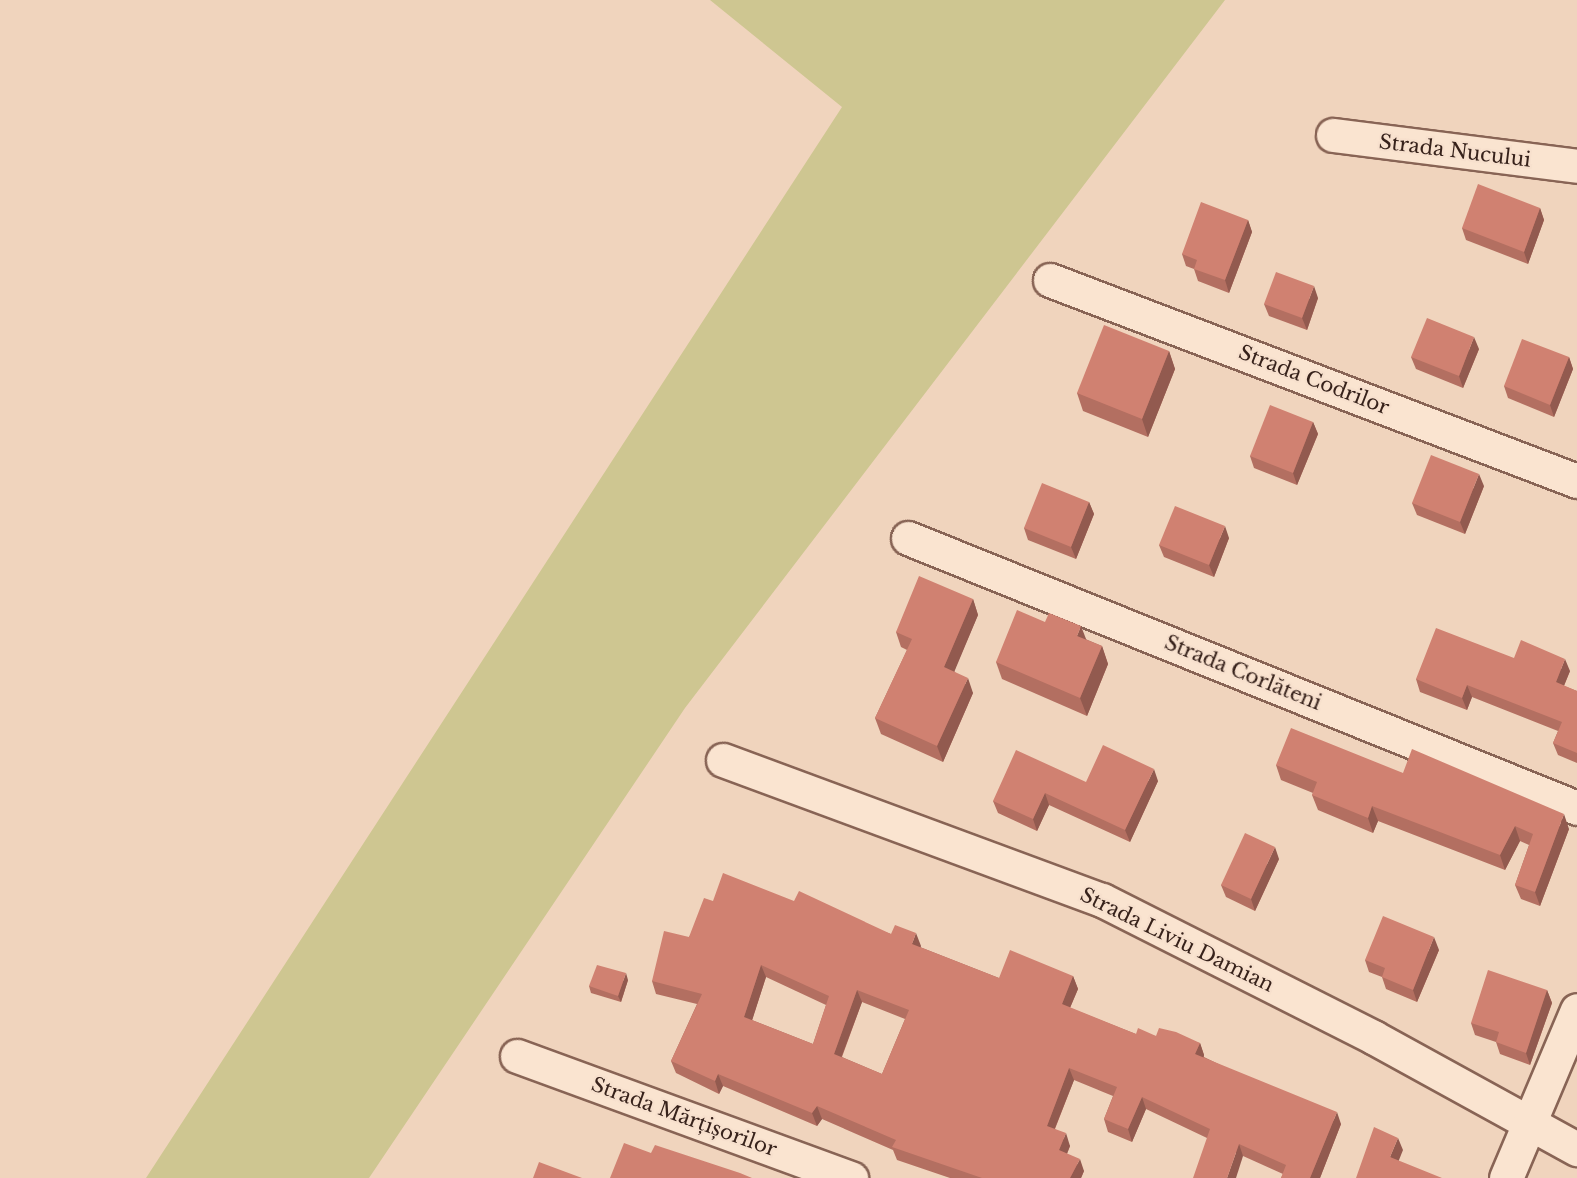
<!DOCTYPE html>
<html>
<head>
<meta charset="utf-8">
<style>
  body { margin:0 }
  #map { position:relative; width:1577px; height:1178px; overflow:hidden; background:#f0d4bd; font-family:"Libre Baskerville",serif }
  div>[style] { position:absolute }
  .green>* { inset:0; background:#cec691 }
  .roads { filter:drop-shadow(2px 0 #886455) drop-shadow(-2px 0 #886455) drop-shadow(0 2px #886455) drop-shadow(0 -2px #886455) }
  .minor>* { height:33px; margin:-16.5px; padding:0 16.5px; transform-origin:16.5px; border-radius:16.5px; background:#fae4d0 }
  .wall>* { inset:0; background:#b36f61 }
  .shaded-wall>* { inset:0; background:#925a4f }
  .building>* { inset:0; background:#d08171 }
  span { translate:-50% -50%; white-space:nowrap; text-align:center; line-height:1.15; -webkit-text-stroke:4.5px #f7e0cd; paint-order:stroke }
  .street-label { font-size:20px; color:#37221b }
</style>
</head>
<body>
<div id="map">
  <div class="green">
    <i style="clip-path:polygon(710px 0,1225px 0,685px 708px,369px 1178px,146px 1178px,842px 107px)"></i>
  </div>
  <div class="roads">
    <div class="minor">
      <i style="left:1333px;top:135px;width:246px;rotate:7.2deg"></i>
      <i style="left:1050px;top:280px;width:564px;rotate:20.88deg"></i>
      <i style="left:908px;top:538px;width:721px;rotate:21.98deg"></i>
      <i style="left:723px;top:760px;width:404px;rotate:20.3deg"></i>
      <i style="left:1102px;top:900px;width:304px;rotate:26.8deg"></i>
      <i style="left:1373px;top:1037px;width:233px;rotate:28.8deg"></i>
      <i style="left:517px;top:1056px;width:356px;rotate:20.1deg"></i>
      <i style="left:1506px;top:1178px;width:182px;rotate:-67.1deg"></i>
    </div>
  </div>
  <div class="wall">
    <i style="clip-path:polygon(1540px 208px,1544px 220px,1528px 264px,1466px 240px,1462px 228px)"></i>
    <i style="clip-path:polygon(1248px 220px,1252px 232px,1229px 293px,1198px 281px,1194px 269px,1186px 266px,1182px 254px)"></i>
    <i style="clip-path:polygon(1318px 298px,1307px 330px,1269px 316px,1264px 304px)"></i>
    <i style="clip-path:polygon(1479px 349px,1463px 388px,1416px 369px,1411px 357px)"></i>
    <i style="clip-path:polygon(1169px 351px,1175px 369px,1148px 437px,1083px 411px,1077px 393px)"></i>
    <i style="clip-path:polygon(1569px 357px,1573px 369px,1554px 417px,1508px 398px,1504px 386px)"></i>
    <i style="clip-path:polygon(1313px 422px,1318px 434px,1297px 485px,1254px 468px,1250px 456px)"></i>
    <i style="clip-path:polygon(1484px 486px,1465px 534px,1417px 515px,1412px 503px)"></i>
    <i style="clip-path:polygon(1089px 502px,1094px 514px,1076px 559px,1028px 540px,1024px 528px)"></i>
    <i style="clip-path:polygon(1229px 538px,1214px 577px,1164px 557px,1159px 545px)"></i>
    <i style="clip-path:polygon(973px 599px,978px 615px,954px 671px,973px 693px,943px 762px,881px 734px,875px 718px,907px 650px,901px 647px,896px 632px)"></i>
    <i style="clip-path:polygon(1045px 622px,1102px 646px,1108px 664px,1087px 716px,1002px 679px,996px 662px)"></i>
    <i style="clip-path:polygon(1514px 658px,1570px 671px,1564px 686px,1577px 691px,1577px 763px,1558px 755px,1553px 743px,1558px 731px,1472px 697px,1467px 710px,1420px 692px,1416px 679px)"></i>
    <i style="clip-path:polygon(1276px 765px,1403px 773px,1569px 829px,1540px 906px,1521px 899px,1515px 885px,1529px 845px,1520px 841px,1505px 870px,1378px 821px,1373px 833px,1318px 810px,1312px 795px,1313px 793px,1281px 780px)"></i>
    <i style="clip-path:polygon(1158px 781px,1130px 842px,1049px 805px,1037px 831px,998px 813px,993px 801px,1086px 782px)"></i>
    <i style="clip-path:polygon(1279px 859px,1255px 911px,1226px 897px,1221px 885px)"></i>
    <i style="clip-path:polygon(evenodd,713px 901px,794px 901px,891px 934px,921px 946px,920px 947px,999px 978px,1073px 976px,1078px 989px,1070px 1008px,1136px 1034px,1156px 1036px,1200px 1043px,1204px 1055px,1204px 1057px,1341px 1124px,1320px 1178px,1281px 1178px,1283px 1174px,1243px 1156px,1207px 1138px,1146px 1109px,1132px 1142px,1108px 1132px,1104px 1119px,1113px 1096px,1074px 1080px,1055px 1129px,1070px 1146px,1067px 1154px,1084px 1171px,1081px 1178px,950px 1178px,897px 1160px,893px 1150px,822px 1119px,817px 1126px,723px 1086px,719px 1094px,676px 1073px,671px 1061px,697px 1004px,656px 994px,652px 981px,689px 937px,713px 901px,766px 977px,826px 1005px,813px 1044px,752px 1020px,766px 977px,713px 901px,862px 1002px,905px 1019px,882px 1074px,842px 1057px,862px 1002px)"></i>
    <i style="clip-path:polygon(1439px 950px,1417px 1002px,1386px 989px,1382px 977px,1369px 972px,1365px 960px)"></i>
    <i style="clip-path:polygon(628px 980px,621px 1002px,591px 993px,589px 986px)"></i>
    <i style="clip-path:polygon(1547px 990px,1552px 1003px,1530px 1065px,1500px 1054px,1496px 1042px,1475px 1035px,1471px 1023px)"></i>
  </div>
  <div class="shaded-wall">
    <i style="clip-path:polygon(1540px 208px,1544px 220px,1528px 264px,1524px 252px)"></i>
    <i style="clip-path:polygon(1248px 220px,1252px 232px,1229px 293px,1225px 280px)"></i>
    <i style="clip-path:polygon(1314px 286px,1318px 298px,1307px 330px,1302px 318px)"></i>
    <i style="clip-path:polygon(1474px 337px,1479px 349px,1463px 388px,1459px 376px)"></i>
    <i style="clip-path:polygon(1169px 351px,1175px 369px,1148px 437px,1142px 419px)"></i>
    <i style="clip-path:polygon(1569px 357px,1573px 369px,1554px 417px,1550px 405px)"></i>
    <i style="clip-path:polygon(1313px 422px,1318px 434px,1297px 485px,1293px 473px)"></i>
    <i style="clip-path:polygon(1479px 474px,1484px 486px,1465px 534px,1460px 522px)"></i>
    <i style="clip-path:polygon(1089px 502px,1094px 514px,1076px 559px,1071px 547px)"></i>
    <i style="clip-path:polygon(1225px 526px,1229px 538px,1214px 577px,1209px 565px)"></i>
    <i style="clip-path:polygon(973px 599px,978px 615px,950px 682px,944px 667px)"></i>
    <i style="clip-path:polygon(1081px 626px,1088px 644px,1077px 636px)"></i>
    <i style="clip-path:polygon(1102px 646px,1108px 664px,1087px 716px,1080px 698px)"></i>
    <i style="clip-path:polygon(1565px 659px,1570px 671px,1560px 695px,1556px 682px)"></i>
    <i style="clip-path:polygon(968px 678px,973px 693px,943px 762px,937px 746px)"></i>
    <i style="clip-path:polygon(1467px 685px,1472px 697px,1467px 710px,1462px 698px)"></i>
    <i style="clip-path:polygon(1154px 769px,1158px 781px,1130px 842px,1125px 830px)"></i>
    <i style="clip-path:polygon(1045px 793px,1049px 805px,1037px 831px,1033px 819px)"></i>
    <i style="clip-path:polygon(1372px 806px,1378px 821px,1373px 833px,1368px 818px)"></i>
    <i style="clip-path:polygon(1564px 814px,1569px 829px,1540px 906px,1535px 892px)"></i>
    <i style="clip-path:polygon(1515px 826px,1520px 841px,1505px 870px,1500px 855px)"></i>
    <i style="clip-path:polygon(1275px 847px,1279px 859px,1255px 911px,1251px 899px)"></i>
    <i style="clip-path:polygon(916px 933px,921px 946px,917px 957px,912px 944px)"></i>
    <i style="clip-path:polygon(1434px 937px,1439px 950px,1417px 1002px,1413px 990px)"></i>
    <i style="clip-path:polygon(761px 965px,766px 977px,749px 1030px,744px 1017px)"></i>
    <i style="clip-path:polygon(626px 973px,628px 980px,621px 1002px,618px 996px)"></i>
    <i style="clip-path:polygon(1073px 976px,1078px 989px,1066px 1017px,1062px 1004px)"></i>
    <i style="clip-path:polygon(857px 990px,862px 1002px,838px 1066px,834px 1054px)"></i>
    <i style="clip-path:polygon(1547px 990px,1552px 1003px,1530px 1065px,1526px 1053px)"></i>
    <i style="clip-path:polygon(1200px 1043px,1204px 1055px,1200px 1066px,1195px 1054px)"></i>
    <i style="clip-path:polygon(1069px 1068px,1074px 1080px,1051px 1138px,1047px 1126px)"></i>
    <i style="clip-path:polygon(718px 1074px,723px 1086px,719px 1094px,715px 1081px)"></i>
    <i style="clip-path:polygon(1142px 1097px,1146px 1109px,1132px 1142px,1128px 1129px)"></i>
    <i style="clip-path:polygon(817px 1106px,822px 1119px,817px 1126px,812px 1113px)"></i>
    <i style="clip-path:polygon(1337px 1112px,1341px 1124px,1320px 1178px,1310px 1178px)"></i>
    <i style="clip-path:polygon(1066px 1133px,1070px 1146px,1063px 1163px,1059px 1150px)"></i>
    <i style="clip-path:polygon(1398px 1138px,1403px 1150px,1395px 1170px,1390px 1157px)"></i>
    <i style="clip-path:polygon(1239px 1144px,1243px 1156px,1236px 1178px,1227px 1178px)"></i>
    <i style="clip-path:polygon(1080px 1159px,1084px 1171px,1081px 1178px,1070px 1178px)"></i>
  </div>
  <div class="building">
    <i style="clip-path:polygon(1478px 184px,1540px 208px,1524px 252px,1462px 228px)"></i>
    <i style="clip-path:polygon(1201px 202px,1248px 220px,1225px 280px,1194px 269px,1197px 260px,1182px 254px)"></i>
    <i style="clip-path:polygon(1276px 272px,1314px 286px,1302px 318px,1264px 304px)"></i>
    <i style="clip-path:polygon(1427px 318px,1474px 337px,1459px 376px,1411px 357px)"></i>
    <i style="clip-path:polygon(1104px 325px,1169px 351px,1142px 419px,1077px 393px)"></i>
    <i style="clip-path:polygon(1522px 339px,1569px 357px,1550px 405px,1504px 386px)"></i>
    <i style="clip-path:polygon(1270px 405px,1313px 422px,1293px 473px,1250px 456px)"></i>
    <i style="clip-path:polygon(1431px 455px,1479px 474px,1460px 522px,1412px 503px)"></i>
    <i style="clip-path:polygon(1042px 483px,1089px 502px,1071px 547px,1024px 528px)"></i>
    <i style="clip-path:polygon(1175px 506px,1225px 526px,1209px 565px,1159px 545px)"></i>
    <i style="clip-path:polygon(919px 576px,973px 599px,944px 667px,968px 678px,937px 746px,875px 718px,912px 639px,896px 632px)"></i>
    <i style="clip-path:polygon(1017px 610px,1045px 622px,1049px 613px,1081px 626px,1077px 636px,1102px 646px,1080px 698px,996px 662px)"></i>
    <i style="clip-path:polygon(1436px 628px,1514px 658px,1521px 640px,1565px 659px,1556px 682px,1577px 691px,1577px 753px,1553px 743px,1562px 722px,1467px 685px,1462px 698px,1416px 679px)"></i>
    <i style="clip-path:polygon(1291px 728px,1403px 773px,1412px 749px,1564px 814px,1535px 892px,1515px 885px,1533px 834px,1515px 826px,1500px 855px,1372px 806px,1368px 818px,1312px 795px,1317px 782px,1276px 765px)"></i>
    <i style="clip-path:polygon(1103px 745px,1154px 769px,1125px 830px,1045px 793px,1033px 819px,993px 801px,1016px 750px,1086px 782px)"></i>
    <i style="clip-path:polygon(1245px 833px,1275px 847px,1251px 899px,1221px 885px)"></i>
    <i style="clip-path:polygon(evenodd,723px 873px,794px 901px,799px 891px,891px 934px,895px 925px,916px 933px,912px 944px,999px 978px,1010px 950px,1073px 976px,1062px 1004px,1136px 1034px,1138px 1028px,1156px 1036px,1159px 1028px,1176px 1032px,1200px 1043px,1195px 1054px,1337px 1112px,1310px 1178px,1281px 1178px,1286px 1165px,1239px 1144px,1227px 1178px,1193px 1178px,1210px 1129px,1142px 1097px,1128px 1129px,1104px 1119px,1117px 1087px,1069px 1068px,1047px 1126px,1066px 1133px,1059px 1150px,1080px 1159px,1070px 1178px,982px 1178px,892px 1147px,896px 1140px,817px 1106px,812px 1113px,718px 1074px,715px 1081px,671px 1061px,702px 994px,652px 981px,664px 931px,689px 937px,704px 898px,713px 901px,723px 873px,761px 965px,829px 996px,813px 1044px,744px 1017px,761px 965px,723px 873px,857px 990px,909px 1010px,882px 1074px,834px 1054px,857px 990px)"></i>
    <i style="clip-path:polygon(1383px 916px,1434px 937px,1413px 990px,1382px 977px,1385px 968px,1365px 960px)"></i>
    <i style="clip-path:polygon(597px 965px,626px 973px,618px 996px,589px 986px)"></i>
    <i style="clip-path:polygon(1488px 970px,1547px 990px,1526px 1053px,1496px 1042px,1499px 1032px,1471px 1023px)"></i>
    <i style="clip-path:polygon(1374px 1127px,1398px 1138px,1390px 1157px,1442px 1178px,1356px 1178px)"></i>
    <i style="clip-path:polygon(624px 1143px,651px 1153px,655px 1145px,740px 1173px,752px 1178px,610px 1178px)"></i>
    <i style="clip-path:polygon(539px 1162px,582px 1178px,533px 1178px)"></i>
  </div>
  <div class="street-label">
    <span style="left:1455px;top:151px;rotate:7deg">Strada Nucului</span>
    <span style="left:1314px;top:380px;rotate:21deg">Strada Codrilor</span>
    <span style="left:1243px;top:673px;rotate:22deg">Strada Corlăteni</span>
    <span style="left:1177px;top:940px;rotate:26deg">Strada Liviu Damian</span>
    <span style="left:684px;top:1117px;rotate:20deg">Strada Mărțișorilor</span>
  </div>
</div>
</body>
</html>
